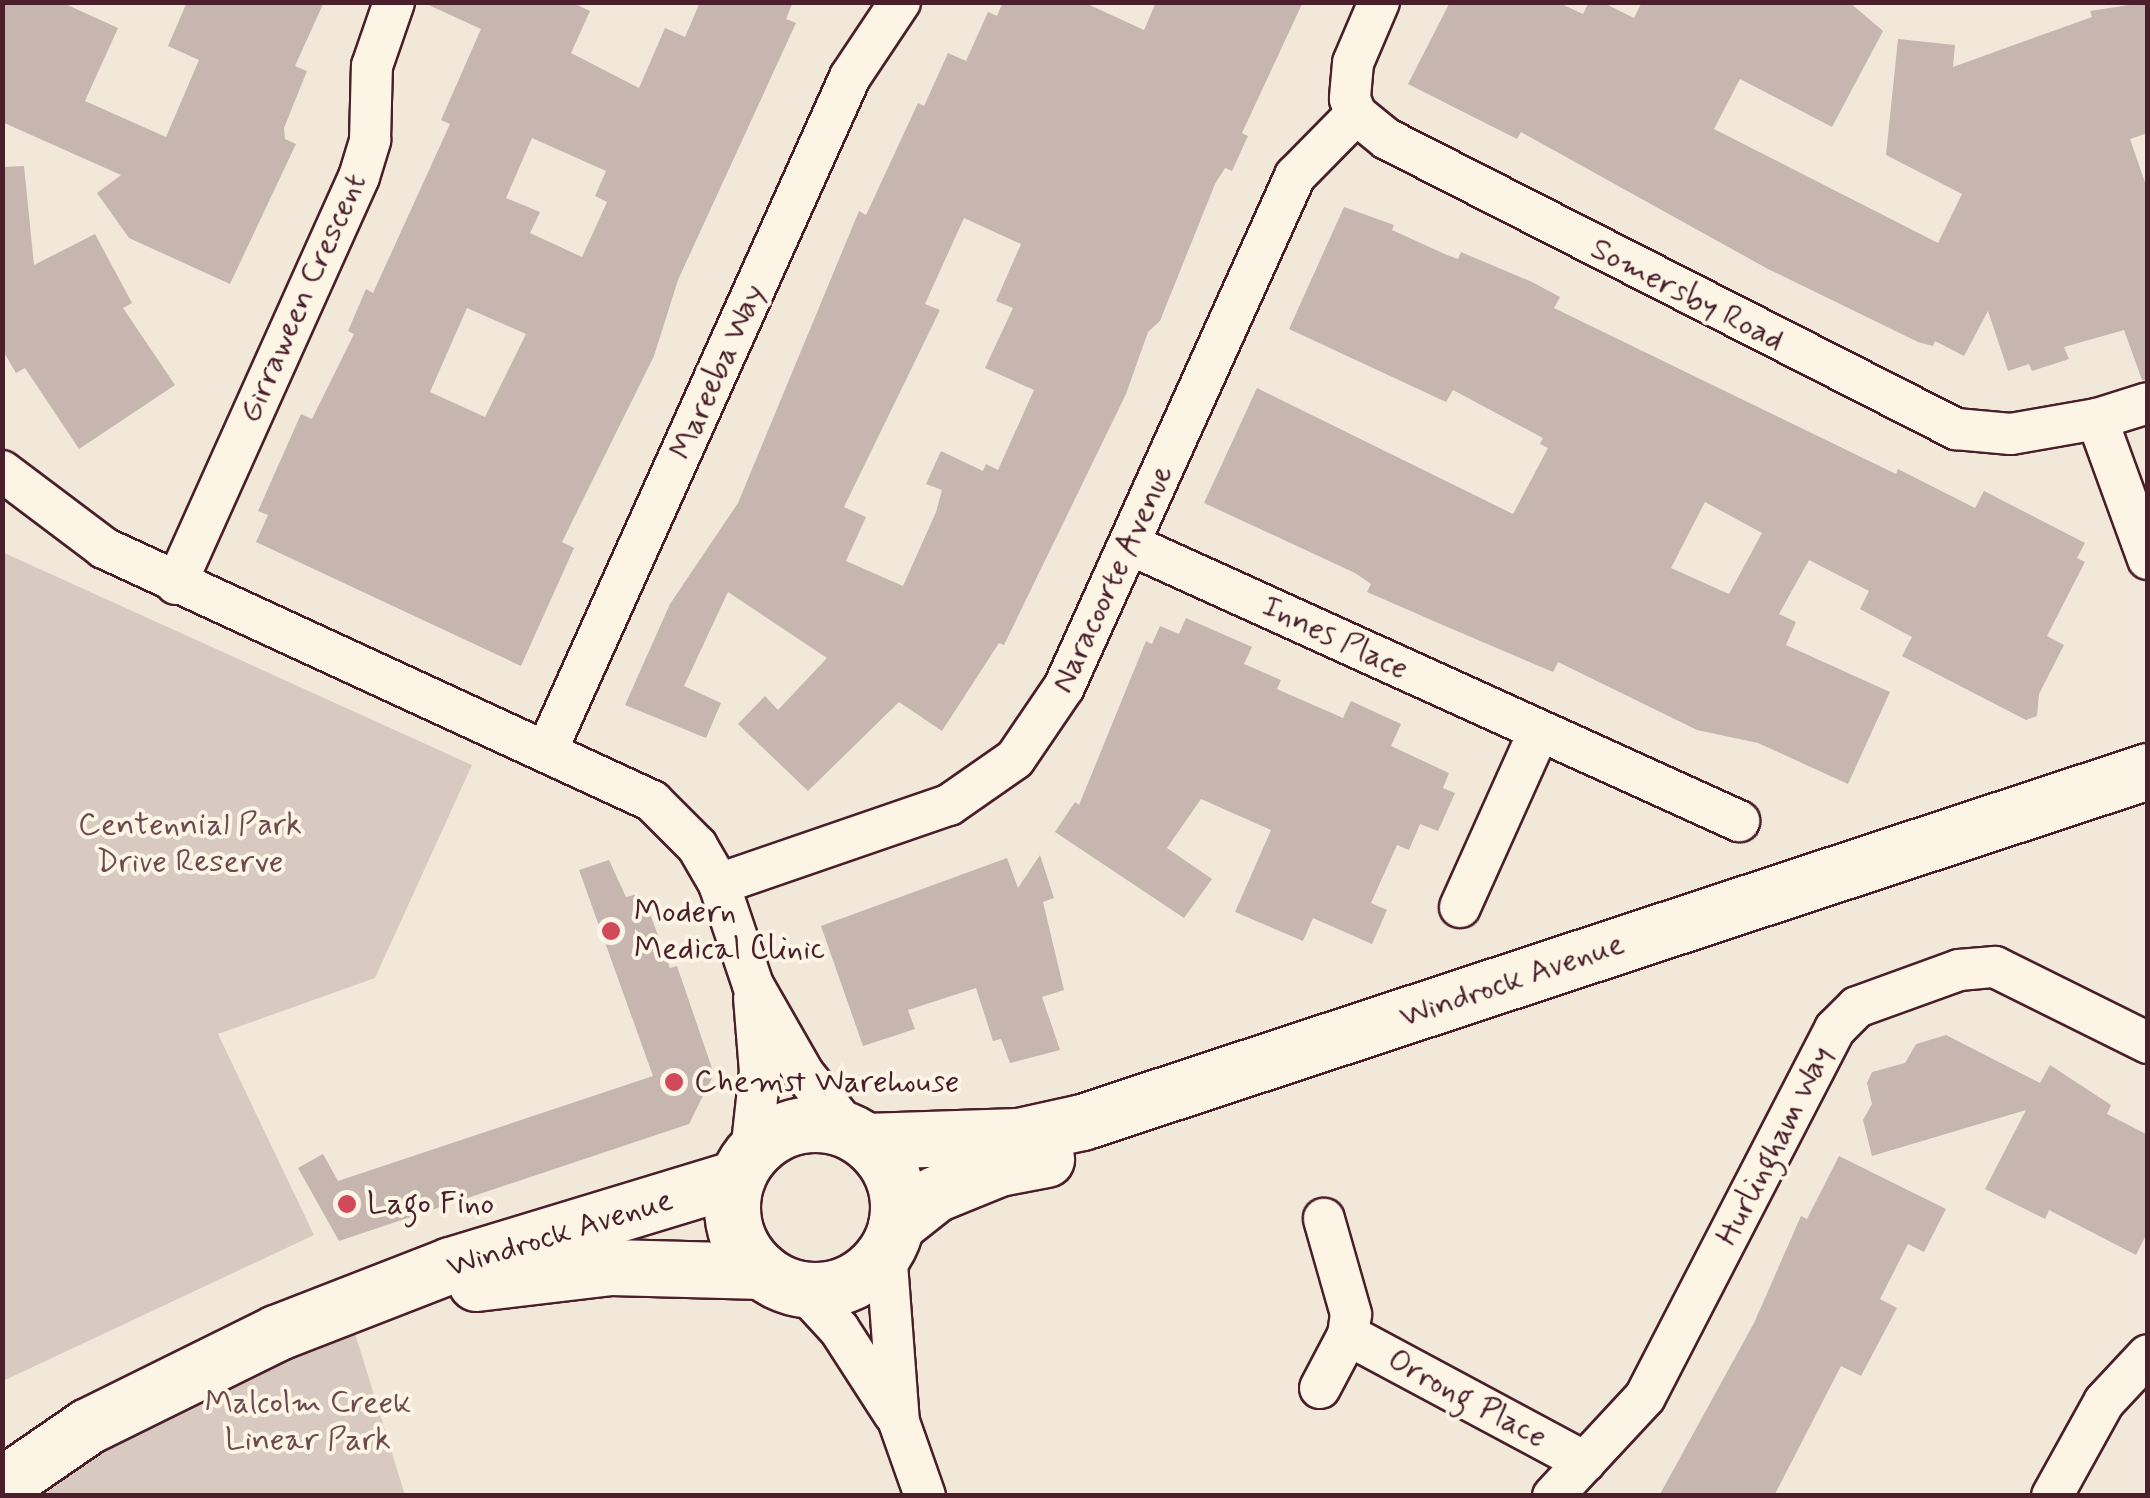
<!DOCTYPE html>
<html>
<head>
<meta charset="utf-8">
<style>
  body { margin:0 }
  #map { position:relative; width:2150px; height:1498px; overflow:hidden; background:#f1e8da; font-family:Mynerve,sans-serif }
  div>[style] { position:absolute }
  .green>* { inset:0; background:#d8cac0 }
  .building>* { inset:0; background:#c7b6af }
  .roads { filter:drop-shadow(2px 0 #4a1f2b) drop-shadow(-2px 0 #4a1f2b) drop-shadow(0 2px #4a1f2b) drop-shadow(0 -2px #4a1f2b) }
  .street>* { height:40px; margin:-20px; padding:0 20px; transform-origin:20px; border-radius:20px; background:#fcf5e5 }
  .secondary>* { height:55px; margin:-27.5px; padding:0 27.5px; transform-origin:27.5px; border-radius:27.5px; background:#fcf5e5 }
  .secondary>.ring { margin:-27.5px; padding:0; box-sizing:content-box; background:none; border:55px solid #fcf5e5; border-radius:50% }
  .dots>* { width:28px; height:28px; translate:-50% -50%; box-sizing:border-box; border:5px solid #fcf5e5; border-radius:50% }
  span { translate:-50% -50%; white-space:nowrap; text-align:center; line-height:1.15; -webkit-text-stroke:8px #fcf5e5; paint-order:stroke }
  .street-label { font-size:32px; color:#4a1f2b }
  .park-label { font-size:32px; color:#6e4a50 }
  .poi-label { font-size:32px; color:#4a1f2b }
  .left { translate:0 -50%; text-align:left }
  .frame { position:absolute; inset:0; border:5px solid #4a1f2b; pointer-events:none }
</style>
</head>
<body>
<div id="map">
  <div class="green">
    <i style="clip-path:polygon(2px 552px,472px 765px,375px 978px,218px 1034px,314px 1235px,3px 1381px)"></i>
    <i style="clip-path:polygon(353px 1327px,405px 1495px,20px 1496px,122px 1431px)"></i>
  </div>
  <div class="building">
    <i style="clip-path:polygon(2px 2px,61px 2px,118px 28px,85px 101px,166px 137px,199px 60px,168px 46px,187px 2px,324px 2px,295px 66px,307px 71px,284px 128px,285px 139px,296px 144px,230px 284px,129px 238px,97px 193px,121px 175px,2px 122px)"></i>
    <i style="clip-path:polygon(evenodd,422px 2px,571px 2px,590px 11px,571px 53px,639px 88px,665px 28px,685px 37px,700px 2px,793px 2px,786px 19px,796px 23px,678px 280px,654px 356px,562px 542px,574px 548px,521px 666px,256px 542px,268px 515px,258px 511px,301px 414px,312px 419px,354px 334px,348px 331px,366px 289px,373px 293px,450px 124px,441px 120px,481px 29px,422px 2px,532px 138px,606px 171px,595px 196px,607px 202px,582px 257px,530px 233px,540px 212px,506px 198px,532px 138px,422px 2px,467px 308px,526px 334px,485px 417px,430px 392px,467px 308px)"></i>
    <i style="clip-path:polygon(evenodd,1003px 2px,1083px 2px,1144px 30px,1156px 2px,1303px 2px,1242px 133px,1248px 136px,1232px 171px,1225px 168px,1215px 184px,1160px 321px,1148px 332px,1126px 394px,1004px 645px,999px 643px,942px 731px,899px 702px,808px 791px,738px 724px,765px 696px,778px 710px,827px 658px,728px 592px,684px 686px,721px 703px,706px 738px,625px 705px,670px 604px,738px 503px,859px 211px,866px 215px,918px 103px,924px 106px,948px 53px,966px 61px,988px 12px,997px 16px,1003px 2px,964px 218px,1021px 244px,996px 301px,1013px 308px,985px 368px,1034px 390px,998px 470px,986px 464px,983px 471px,941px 451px,926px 484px,942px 490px,936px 512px,903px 586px,846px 561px,866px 517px,844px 507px,940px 310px,925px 304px,964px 218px)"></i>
    <i style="clip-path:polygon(1450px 2px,1557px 2px,1583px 14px,1589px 2px,1602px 2px,1634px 18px,1642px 2px,1849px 2px,1883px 31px,1832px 127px,1740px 79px,1714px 129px,1938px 243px,1962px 194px,1886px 155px,1898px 39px,1955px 45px,1953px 67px,2092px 17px,2090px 11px,2148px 2px,2148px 133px,2130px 139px,2148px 191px,2148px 380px,2142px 380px,2124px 330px,2064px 347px,2069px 359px,2032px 371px,2029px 364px,2008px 371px,1988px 311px,1964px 356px,1935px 341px,1933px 346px,1918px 342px,1768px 269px,1521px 132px,1517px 139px,1408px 84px)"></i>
    <i style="clip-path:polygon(24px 166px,34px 265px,95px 234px,132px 303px,123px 308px,175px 385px,79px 449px,25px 368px,16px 373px,2px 349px,2px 167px)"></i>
    <i style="clip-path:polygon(evenodd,1344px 207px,1394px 225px,1392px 230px,1447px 255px,1458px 259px,1461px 252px,1532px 282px,1560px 297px,1554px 308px,1896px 474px,1898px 469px,1975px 508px,1984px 491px,2085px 543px,2077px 558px,2085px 562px,2047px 636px,2064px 645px,2039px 694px,2037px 716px,2026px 720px,1902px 656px,1912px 637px,1860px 609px,1869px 591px,1809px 560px,1779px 614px,1796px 622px,1786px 645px,1890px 692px,1848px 784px,1758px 743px,1697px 730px,1558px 662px,1553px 672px,1445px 626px,1367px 592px,1371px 584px,1355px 573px,1204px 503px,1257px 388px,1513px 514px,1548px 448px,1540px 444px,1543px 438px,1453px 390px,1446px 402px,1289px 329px,1344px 207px,1705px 502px,1762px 533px,1729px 594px,1671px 568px,1705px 502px)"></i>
    <i style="clip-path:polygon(1186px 618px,1252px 647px,1244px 664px,1281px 680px,1277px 689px,1343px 718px,1351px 701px,1401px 724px,1391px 746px,1449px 773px,1443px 788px,1455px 793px,1438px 831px,1420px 824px,1409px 850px,1397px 845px,1371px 903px,1387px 910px,1372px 944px,1313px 918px,1303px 941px,1235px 912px,1271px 830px,1201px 799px,1167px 848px,1212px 879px,1184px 918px,1055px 832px,1075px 802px,1079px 805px,1146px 641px,1152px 644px,1160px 626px,1179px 634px)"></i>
    <i style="clip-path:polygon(1040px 855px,1054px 898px,1043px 902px,1064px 990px,1042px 997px,1060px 1050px,1010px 1063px,1001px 1039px,993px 1041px,976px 988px,908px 1010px,915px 1029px,863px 1046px,821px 926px,1007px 858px,1018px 888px)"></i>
    <i style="clip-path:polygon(609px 860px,626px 897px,638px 894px,649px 911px,670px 968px,677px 966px,714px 1074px,689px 1124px,339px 1241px,298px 1168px,323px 1154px,338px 1181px,653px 1076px,579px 870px)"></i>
    <i style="clip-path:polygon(1946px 1035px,2040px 1083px,2050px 1065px,2111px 1105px,2107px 1114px,2148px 1135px,2148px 1231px,2136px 1255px,2049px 1210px,2045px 1219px,1985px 1189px,2026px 1110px,1872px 1156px,1863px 1120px,1872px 1104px,1867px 1083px,1872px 1072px,1905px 1063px,1916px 1044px)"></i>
    <i style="clip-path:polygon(1839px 1156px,1946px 1209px,1924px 1252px,1908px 1244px,1880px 1299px,1897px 1308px,1861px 1376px,1841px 1366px,1774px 1496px,1659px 1496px,1754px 1323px,1801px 1216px,1807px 1219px)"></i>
  </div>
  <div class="roads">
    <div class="street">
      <i style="left:1379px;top:2px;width:66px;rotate:113.1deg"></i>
      <i style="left:1353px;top:63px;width:36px;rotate:95deg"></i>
      <i style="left:1350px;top:99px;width:16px;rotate:68deg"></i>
      <i style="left:1356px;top:114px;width:40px;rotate:39deg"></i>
      <i style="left:1387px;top:139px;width:639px;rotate:27.01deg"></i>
      <i style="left:1956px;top:429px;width:55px;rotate:5.2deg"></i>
      <i style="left:2011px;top:434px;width:87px;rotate:-9.9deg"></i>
      <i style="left:2097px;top:419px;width:53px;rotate:-17.4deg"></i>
      <i style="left:2097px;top:419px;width:149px;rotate:70deg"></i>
      <i style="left:2px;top:471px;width:128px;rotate:37deg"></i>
      <i style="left:104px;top:548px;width:604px;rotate:24.78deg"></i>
      <i style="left:652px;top:801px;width:64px;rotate:45deg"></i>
      <i style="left:697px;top:846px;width:44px;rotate:59.9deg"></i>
      <i style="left:719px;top:884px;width:107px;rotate:71.4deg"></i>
      <i style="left:753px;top:985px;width:103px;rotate:60.2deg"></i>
      <i style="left:804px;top:1074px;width:73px;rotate:51.1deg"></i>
      <i style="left:1131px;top:545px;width:668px;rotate:24.42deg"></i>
      <i style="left:176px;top:584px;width:446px;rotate:-65.8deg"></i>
      <i style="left:359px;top:177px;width:39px;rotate:-73deg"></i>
      <i style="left:370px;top:140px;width:74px;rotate:-88.5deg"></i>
      <i style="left:372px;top:66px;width:68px;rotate:-71deg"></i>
      <i style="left:547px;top:750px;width:738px;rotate:-65.76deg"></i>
      <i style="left:850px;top:77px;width:90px;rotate:-56.3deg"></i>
      <i style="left:719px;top:884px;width:243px;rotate:-19deg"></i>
      <i style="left:949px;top:805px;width:80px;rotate:-34.9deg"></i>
      <i style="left:1015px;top:759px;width:87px;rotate:-55.8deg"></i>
      <i style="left:1064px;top:687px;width:561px;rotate:-65.67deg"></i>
      <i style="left:1295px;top:176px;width:87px;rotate:-45.5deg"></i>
      <i style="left:1460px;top:907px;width:193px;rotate:-65.8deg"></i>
      <i style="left:751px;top:1153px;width:81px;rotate:-83.7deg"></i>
      <i style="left:760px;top:1072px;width:74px;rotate:-94.6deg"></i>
      <i style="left:886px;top:1250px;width:172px;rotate:85.7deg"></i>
      <i style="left:899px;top:1422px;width:78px;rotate:70.6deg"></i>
      <i style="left:801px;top:1288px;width:56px;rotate:47.2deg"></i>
      <i style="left:839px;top:1329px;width:101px;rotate:57.1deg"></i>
      <i style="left:1348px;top:1335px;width:269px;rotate:28.2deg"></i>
      <i style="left:1320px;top:1388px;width:60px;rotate:-62.2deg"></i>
      <i style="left:1348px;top:1335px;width:21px;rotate:-82deg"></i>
      <i style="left:1351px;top:1314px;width:99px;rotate:-105.9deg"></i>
      <i style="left:1553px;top:1496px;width:135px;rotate:-47.1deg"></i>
      <i style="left:1645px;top:1397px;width:414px;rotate:-62.7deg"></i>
      <i style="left:1835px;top:1029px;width:31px;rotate:-45deg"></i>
      <i style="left:1857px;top:1007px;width:109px;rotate:-19.9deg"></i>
      <i style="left:1959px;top:970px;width:36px;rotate:-5deg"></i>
      <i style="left:1995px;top:967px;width:171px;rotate:26.4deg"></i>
      <i style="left:2052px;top:1496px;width:107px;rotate:-61deg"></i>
      <i style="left:2104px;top:1402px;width:64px;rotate:-46.9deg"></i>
    </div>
    <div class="secondary">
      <i class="ring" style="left:732px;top:1124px;width:111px;height:111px"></i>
      <i style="left:866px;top:1141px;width:152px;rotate:-1.9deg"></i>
      <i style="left:1018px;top:1136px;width:66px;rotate:-12.3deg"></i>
      <i style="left:1082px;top:1122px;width:1122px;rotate:-18.23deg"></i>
      <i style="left:896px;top:1225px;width:50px;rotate:-38.5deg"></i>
      <i style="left:935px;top:1194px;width:69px;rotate:-22.1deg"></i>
      <i style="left:999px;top:1168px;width:48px;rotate:-10.8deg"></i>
      <i style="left:476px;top:1283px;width:136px;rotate:-6.8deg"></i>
      <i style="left:611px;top:1267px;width:151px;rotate:1.5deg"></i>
      <i style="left:2px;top:1485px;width:104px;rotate:-34.5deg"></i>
      <i style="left:88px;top:1426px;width:210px;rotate:-26.3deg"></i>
      <i style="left:276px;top:1333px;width:187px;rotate:-21.3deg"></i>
      <i style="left:450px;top:1265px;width:300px;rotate:-16.9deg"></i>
    </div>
  </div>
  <div class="dots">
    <i style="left:611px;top:931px;background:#d1495b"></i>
    <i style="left:674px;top:1082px;background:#d1495b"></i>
    <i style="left:347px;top:1204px;background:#d1495b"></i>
  </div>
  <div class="street-label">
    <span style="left:1687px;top:295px;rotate:27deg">Somersby Road</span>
    <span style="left:303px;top:298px;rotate:-66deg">Girraween Crescent</span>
    <span style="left:718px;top:372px;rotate:-66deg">Mareeba Way</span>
    <span style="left:1113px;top:579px;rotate:-65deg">Naracoorte Avenue</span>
    <span style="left:1335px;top:638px;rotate:25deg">Innes Place</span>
    <span style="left:1512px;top:981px;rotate:-19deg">Windrock Avenue</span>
    <span style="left:1775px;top:1146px;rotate:-63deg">Hurlingham Way</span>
    <span style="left:560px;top:1234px;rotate:-17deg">Windrock Avenue</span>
    <span style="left:1467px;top:1399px;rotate:28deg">Orrong Place</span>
  </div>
  <div class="park-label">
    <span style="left:190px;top:844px">Centennial Park<br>Drive Reserve</span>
    <span style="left:308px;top:1422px">Malcolm Creek<br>Linear Park</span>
  </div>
  <div class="poi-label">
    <span class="left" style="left:634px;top:931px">Modern<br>Medical Clinic</span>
    <span class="left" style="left:694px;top:1082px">Chemst Warehouse</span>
    <span class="left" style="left:367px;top:1204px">Lago Fino</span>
  </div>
  <div class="frame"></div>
</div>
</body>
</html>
